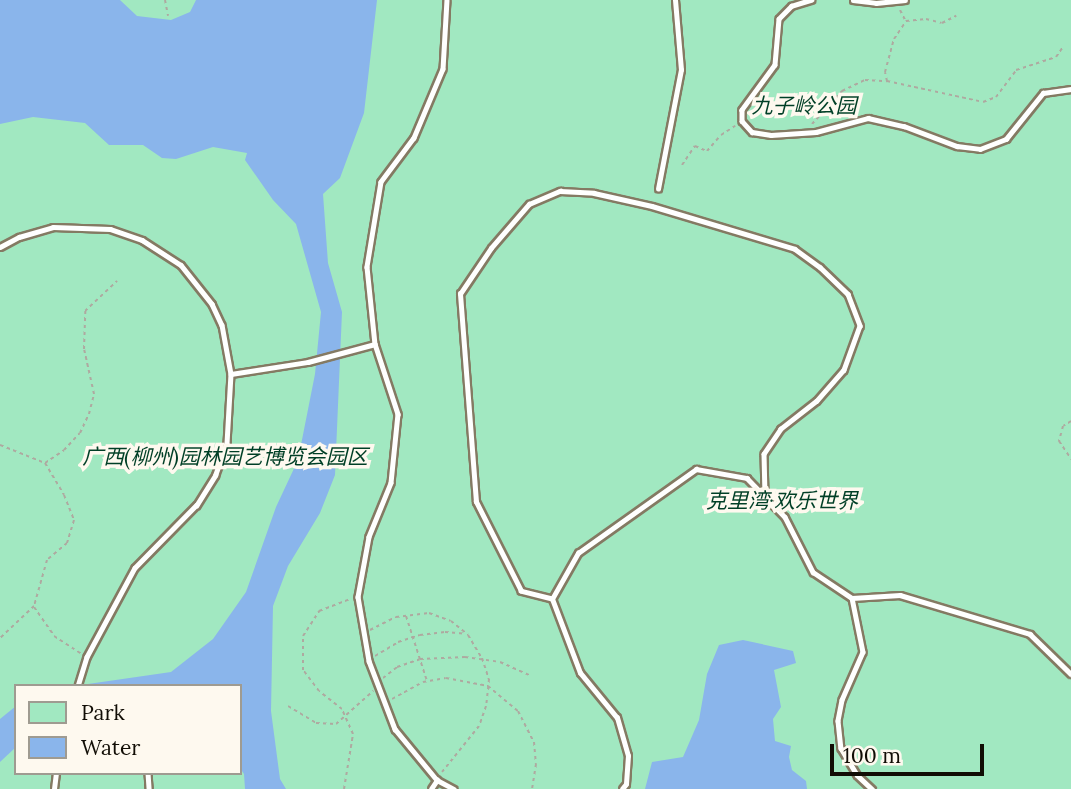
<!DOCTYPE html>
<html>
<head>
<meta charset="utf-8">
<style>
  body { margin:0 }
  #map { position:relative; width:1071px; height:789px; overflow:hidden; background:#fef9ef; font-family:Lora,"Noto Sans SC",serif }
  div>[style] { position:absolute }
  .green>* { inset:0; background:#a1e8c1 }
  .water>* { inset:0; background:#8ab5eb }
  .path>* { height:2px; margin-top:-1px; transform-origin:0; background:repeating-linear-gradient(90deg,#aea9a0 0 3.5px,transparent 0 7px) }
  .roads { filter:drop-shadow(2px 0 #847a63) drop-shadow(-2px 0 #847a63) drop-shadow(0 2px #847a63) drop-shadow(0 -2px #847a63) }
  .service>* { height:4.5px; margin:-2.25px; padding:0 2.25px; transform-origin:2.25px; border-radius:2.25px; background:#fff }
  span { translate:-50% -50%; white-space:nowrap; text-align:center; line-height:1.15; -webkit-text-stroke:7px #fef9ef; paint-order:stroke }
  .park-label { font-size:21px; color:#003f26; font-style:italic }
  .legend { position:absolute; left:14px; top:684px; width:228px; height:91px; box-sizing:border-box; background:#fef9ef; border:2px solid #9f9b91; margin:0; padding:9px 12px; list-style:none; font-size:21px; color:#110d05 }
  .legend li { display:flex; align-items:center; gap:14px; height:35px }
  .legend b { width:35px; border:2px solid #9f9b91 }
  .scale { position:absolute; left:830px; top:744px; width:154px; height:32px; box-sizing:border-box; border:4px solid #110d05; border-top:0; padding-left:9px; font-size:21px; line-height:24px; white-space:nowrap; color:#110d05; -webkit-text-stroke:5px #fef9ef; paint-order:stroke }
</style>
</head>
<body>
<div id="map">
  <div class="green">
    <i style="clip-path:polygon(evenodd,0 0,1071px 0,1071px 789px,0 789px,0 0,16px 686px,240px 686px,240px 773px,16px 773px,16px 686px)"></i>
  </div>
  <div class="water">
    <i style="clip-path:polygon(0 0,120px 0,137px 16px,171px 20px,190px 12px,196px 0,377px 0,364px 113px,340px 178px,323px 194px,328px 263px,342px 312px,335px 475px,320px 513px,288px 566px,273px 606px,271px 711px,280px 779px,286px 789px,245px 789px,244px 774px,240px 768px,240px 686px,74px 686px,171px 672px,213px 639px,246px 592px,276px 507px,298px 460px,315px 374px,321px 312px,296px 224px,273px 200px,245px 160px,247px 153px,213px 147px,176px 159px,162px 158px,143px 145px,109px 145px,85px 123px,33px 117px,0 124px)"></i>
    <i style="clip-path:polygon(743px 640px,793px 651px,796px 663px,774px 670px,781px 707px,773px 719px,775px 741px,791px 746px,789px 757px,792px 770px,806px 781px,807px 789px,645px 789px,652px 762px,683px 757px,699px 720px,707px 674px,719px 645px)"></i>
    <i style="clip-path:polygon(16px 706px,16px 747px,0 762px,0 719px)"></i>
  </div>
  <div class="path">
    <i style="left:165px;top:0;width:16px;rotate:79deg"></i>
    <i style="left:900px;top:10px;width:11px;rotate:63deg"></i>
    <i style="left:887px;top:81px;width:9px;rotate:-103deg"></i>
    <i style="left:885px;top:72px;width:34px;rotate:-75deg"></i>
    <i style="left:894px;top:39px;width:22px;rotate:-56deg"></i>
    <i style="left:906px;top:21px;width:20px;rotate:-6deg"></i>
    <i style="left:926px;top:19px;width:16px;rotate:14deg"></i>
    <i style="left:942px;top:23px;width:16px;rotate:-27deg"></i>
    <i style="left:812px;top:124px;width:45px;rotate:-47.7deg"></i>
    <i style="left:842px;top:91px;width:25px;rotate:-26deg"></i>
    <i style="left:865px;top:80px;width:22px;rotate:3deg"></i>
    <i style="left:887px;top:81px;width:98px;rotate:12.3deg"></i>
    <i style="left:983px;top:102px;width:14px;rotate:-21deg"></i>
    <i style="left:996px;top:97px;width:34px;rotate:-53deg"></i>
    <i style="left:1016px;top:70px;width:42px;rotate:-18deg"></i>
    <i style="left:1056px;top:57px;width:12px;rotate:-55deg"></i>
    <i style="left:682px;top:165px;width:23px;rotate:-56deg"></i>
    <i style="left:695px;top:146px;width:13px;rotate:23deg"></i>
    <i style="left:707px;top:151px;width:21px;rotate:-49deg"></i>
    <i style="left:721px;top:135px;width:17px;rotate:-33deg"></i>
    <i style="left:1071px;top:421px;width:9px;rotate:148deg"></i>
    <i style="left:1063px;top:426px;width:16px;rotate:105deg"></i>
    <i style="left:1059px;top:441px;width:22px;rotate:56deg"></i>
    <i style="left:0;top:445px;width:48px;rotate:21.8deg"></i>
    <i style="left:45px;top:463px;width:37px;rotate:59deg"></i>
    <i style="left:64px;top:495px;width:27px;rotate:68deg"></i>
    <i style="left:74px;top:520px;width:24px;rotate:107deg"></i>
    <i style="left:67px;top:543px;width:26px;rotate:140deg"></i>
    <i style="left:47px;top:560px;width:48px;rotate:105.8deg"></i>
    <i style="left:34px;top:606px;width:47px;rotate:136.7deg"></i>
    <i style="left:45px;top:463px;width:23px;rotate:-34deg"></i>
    <i style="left:64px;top:450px;width:23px;rotate:-47deg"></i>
    <i style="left:80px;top:433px;width:21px;rotate:-65deg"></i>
    <i style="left:89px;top:414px;width:21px;rotate:-76deg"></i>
    <i style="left:94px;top:394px;width:46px;rotate:-102.5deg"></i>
    <i style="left:84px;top:349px;width:38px;rotate:-88deg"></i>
    <i style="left:85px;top:311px;width:44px;rotate:-43.2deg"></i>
    <i style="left:34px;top:607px;width:35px;rotate:55deg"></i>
    <i style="left:54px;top:636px;width:33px;rotate:33deg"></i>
    <i style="left:406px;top:616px;width:68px;rotate:72.1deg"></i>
    <i style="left:370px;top:630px;width:29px;rotate:-27deg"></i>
    <i style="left:396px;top:617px;width:33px;rotate:-7deg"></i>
    <i style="left:429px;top:613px;width:23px;rotate:20deg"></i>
    <i style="left:451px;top:621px;width:22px;rotate:39deg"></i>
    <i style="left:468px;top:635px;width:27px;rotate:59deg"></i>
    <i style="left:482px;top:658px;width:22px;rotate:72deg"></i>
    <i style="left:489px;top:679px;width:27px;rotate:96deg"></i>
    <i style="left:486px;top:706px;width:21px;rotate:109deg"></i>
    <i style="left:479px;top:726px;width:59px;rotate:128.8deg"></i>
    <i style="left:375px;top:656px;width:27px;rotate:-31deg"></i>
    <i style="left:398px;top:642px;width:23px;rotate:-18deg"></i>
    <i style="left:420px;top:635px;width:25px;rotate:-7deg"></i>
    <i style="left:445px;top:632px;width:21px;rotate:5deg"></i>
    <i style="left:383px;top:678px;width:18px;rotate:-38deg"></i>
    <i style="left:397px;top:667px;width:24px;rotate:-19deg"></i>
    <i style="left:420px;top:659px;width:45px;rotate:-2.5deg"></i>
    <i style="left:465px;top:657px;width:35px;rotate:8deg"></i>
    <i style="left:500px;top:662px;width:34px;rotate:24deg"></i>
    <i style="left:392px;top:699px;width:35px;rotate:-29deg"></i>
    <i style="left:423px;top:682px;width:23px;rotate:-10deg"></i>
    <i style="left:446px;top:678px;width:43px;rotate:10.8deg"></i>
    <i style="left:488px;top:686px;width:39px;rotate:40deg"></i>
    <i style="left:518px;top:711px;width:35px;rotate:63deg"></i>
    <i style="left:534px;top:742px;width:22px;rotate:85deg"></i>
    <i style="left:536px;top:764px;width:25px;rotate:99deg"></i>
    <i style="left:288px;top:706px;width:33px;rotate:31deg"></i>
    <i style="left:316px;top:723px;width:20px;rotate:3deg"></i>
    <i style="left:336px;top:724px;width:50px;rotate:-41.7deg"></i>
    <i style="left:344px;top:789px;width:56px;rotate:-80.7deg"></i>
    <i style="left:353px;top:734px;width:27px;rotate:-114deg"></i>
    <i style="left:342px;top:709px;width:29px;rotate:-142deg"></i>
    <i style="left:319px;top:691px;width:26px;rotate:-127deg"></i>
    <i style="left:303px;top:670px;width:34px;rotate:-90deg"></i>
    <i style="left:303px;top:636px;width:30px;rotate:-57deg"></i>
    <i style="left:319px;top:611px;width:33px;rotate:-21deg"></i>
  </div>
  <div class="roads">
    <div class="service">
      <i style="left:447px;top:0;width:69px;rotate:93.3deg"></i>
      <i style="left:443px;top:69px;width:75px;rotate:112.8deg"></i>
      <i style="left:414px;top:138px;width:55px;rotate:126.9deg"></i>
      <i style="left:381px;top:182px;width:86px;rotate:99.4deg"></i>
      <i style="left:367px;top:267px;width:77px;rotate:84.1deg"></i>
      <i style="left:375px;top:344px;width:74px;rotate:71.8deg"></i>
      <i style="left:398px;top:414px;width:69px;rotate:95.8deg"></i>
      <i style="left:391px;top:483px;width:58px;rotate:112.2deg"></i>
      <i style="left:369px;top:537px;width:61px;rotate:100.4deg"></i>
      <i style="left:358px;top:597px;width:65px;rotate:80.2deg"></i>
      <i style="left:369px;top:661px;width:73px;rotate:69.1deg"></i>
      <i style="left:395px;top:729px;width:66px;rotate:50.5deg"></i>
      <i style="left:437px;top:780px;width:19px;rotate:28deg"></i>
      <i style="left:812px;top:0;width:21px;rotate:163deg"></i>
      <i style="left:792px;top:6px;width:18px;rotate:135deg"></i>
      <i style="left:779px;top:19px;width:46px;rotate:95deg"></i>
      <i style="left:775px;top:65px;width:56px;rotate:126.3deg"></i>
      <i style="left:742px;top:110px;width:11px;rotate:90deg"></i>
      <i style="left:742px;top:121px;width:15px;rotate:48deg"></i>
      <i style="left:752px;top:132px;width:19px;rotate:9deg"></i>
      <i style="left:771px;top:135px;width:45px;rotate:-3.8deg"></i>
      <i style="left:816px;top:132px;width:54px;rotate:-15.1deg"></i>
      <i style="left:868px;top:118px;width:37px;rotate:13deg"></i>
      <i style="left:904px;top:126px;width:57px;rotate:20.7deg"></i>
      <i style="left:957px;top:146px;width:23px;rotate:7deg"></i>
      <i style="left:980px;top:149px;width:28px;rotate:-21deg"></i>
      <i style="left:1006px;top:139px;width:59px;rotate:-51.2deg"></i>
      <i style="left:1043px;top:93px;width:28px;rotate:-8deg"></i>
      <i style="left:853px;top:0;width:23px;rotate:7deg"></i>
      <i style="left:876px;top:3px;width:29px;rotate:-6deg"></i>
      <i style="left:658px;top:189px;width:121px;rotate:-79.1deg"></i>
      <i style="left:681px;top:70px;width:70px;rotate:-94.9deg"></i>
      <i style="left:0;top:247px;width:21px;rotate:-28deg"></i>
      <i style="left:19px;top:237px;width:35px;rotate:-16deg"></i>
      <i style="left:53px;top:227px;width:57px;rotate:2deg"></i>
      <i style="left:110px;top:229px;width:34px;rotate:19deg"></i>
      <i style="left:142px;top:240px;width:46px;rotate:32.7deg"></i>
      <i style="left:181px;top:265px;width:50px;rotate:51.5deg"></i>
      <i style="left:212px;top:304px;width:23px;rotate:65deg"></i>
      <i style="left:222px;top:325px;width:50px;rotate:79.6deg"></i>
      <i style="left:231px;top:374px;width:70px;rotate:93.3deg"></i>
      <i style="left:227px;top:444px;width:33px;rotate:110deg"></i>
      <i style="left:216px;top:475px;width:36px;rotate:122deg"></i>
      <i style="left:197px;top:505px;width:88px;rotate:134.5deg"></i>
      <i style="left:135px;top:568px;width:101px;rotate:118.3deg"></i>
      <i style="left:87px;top:657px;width:30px;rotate:107deg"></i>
      <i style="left:231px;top:374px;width:78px;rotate:-8.9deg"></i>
      <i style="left:308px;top:362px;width:69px;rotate:-15deg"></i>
      <i style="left:852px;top:598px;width:55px;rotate:78.5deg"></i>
      <i style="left:863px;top:652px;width:52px;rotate:113.6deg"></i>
      <i style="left:842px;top:700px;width:21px;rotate:101deg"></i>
      <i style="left:838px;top:721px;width:27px;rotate:84deg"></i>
      <i style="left:841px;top:748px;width:31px;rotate:59deg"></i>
      <i style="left:857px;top:775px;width:21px;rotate:43deg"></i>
      <i style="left:552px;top:599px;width:32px;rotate:-166deg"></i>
      <i style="left:521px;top:591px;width:100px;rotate:-116.8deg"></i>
      <i style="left:476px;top:502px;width:209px;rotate:-94.4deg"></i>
      <i style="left:460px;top:294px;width:55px;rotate:-56deg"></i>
      <i style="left:491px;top:248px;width:58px;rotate:-49.2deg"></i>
      <i style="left:529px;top:204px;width:34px;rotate:-23deg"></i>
      <i style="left:560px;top:191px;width:34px;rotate:3deg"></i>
      <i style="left:594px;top:193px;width:59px;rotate:12.6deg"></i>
      <i style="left:652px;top:206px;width:149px;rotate:16.7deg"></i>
      <i style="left:795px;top:249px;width:31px;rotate:36deg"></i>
      <i style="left:820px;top:267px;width:39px;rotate:44deg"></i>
      <i style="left:848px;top:294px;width:34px;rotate:69deg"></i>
      <i style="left:860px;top:326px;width:47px;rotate:110deg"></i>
      <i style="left:844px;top:370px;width:41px;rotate:131.1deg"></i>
      <i style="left:817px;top:401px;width:46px;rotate:142.1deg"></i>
      <i style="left:781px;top:429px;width:30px;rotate:124deg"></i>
      <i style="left:764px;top:454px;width:42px;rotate:88.6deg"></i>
      <i style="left:148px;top:773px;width:16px;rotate:86deg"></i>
      <i style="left:54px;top:789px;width:16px;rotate:-83deg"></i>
      <i style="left:431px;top:789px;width:11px;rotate:-56deg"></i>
      <i style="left:622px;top:789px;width:6px;rotate:-51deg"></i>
      <i style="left:626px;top:784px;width:28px;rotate:-86deg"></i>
      <i style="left:628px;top:756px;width:40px;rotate:-106deg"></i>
      <i style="left:617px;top:718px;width:58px;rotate:-129.4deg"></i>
      <i style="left:580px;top:673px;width:79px;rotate:-110.7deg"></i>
      <i style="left:552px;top:599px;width:53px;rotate:-60.5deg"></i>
      <i style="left:578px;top:553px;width:145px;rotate:-35.4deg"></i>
      <i style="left:696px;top:469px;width:52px;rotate:10deg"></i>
      <i style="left:747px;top:478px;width:54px;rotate:45.7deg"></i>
      <i style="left:785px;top:517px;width:62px;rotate:63deg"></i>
      <i style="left:813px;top:572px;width:47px;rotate:33.7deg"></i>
      <i style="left:852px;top:598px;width:48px;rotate:-3.6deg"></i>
      <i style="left:900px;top:595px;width:136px;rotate:16.7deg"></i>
      <i style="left:1030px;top:634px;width:57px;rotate:44.3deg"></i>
    </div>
  </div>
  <div class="park-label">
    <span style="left:804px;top:106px">九子岭公园</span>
    <span style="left:225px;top:457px">广西(柳州)园林园艺博览会园区</span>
    <span style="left:782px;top:501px">克里湾·欢乐世界</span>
  </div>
  <ul class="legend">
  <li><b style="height:19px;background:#a1e8c1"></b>Park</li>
  <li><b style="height:19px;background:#8ab5eb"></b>Water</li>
  </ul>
  <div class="scale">100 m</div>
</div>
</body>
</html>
